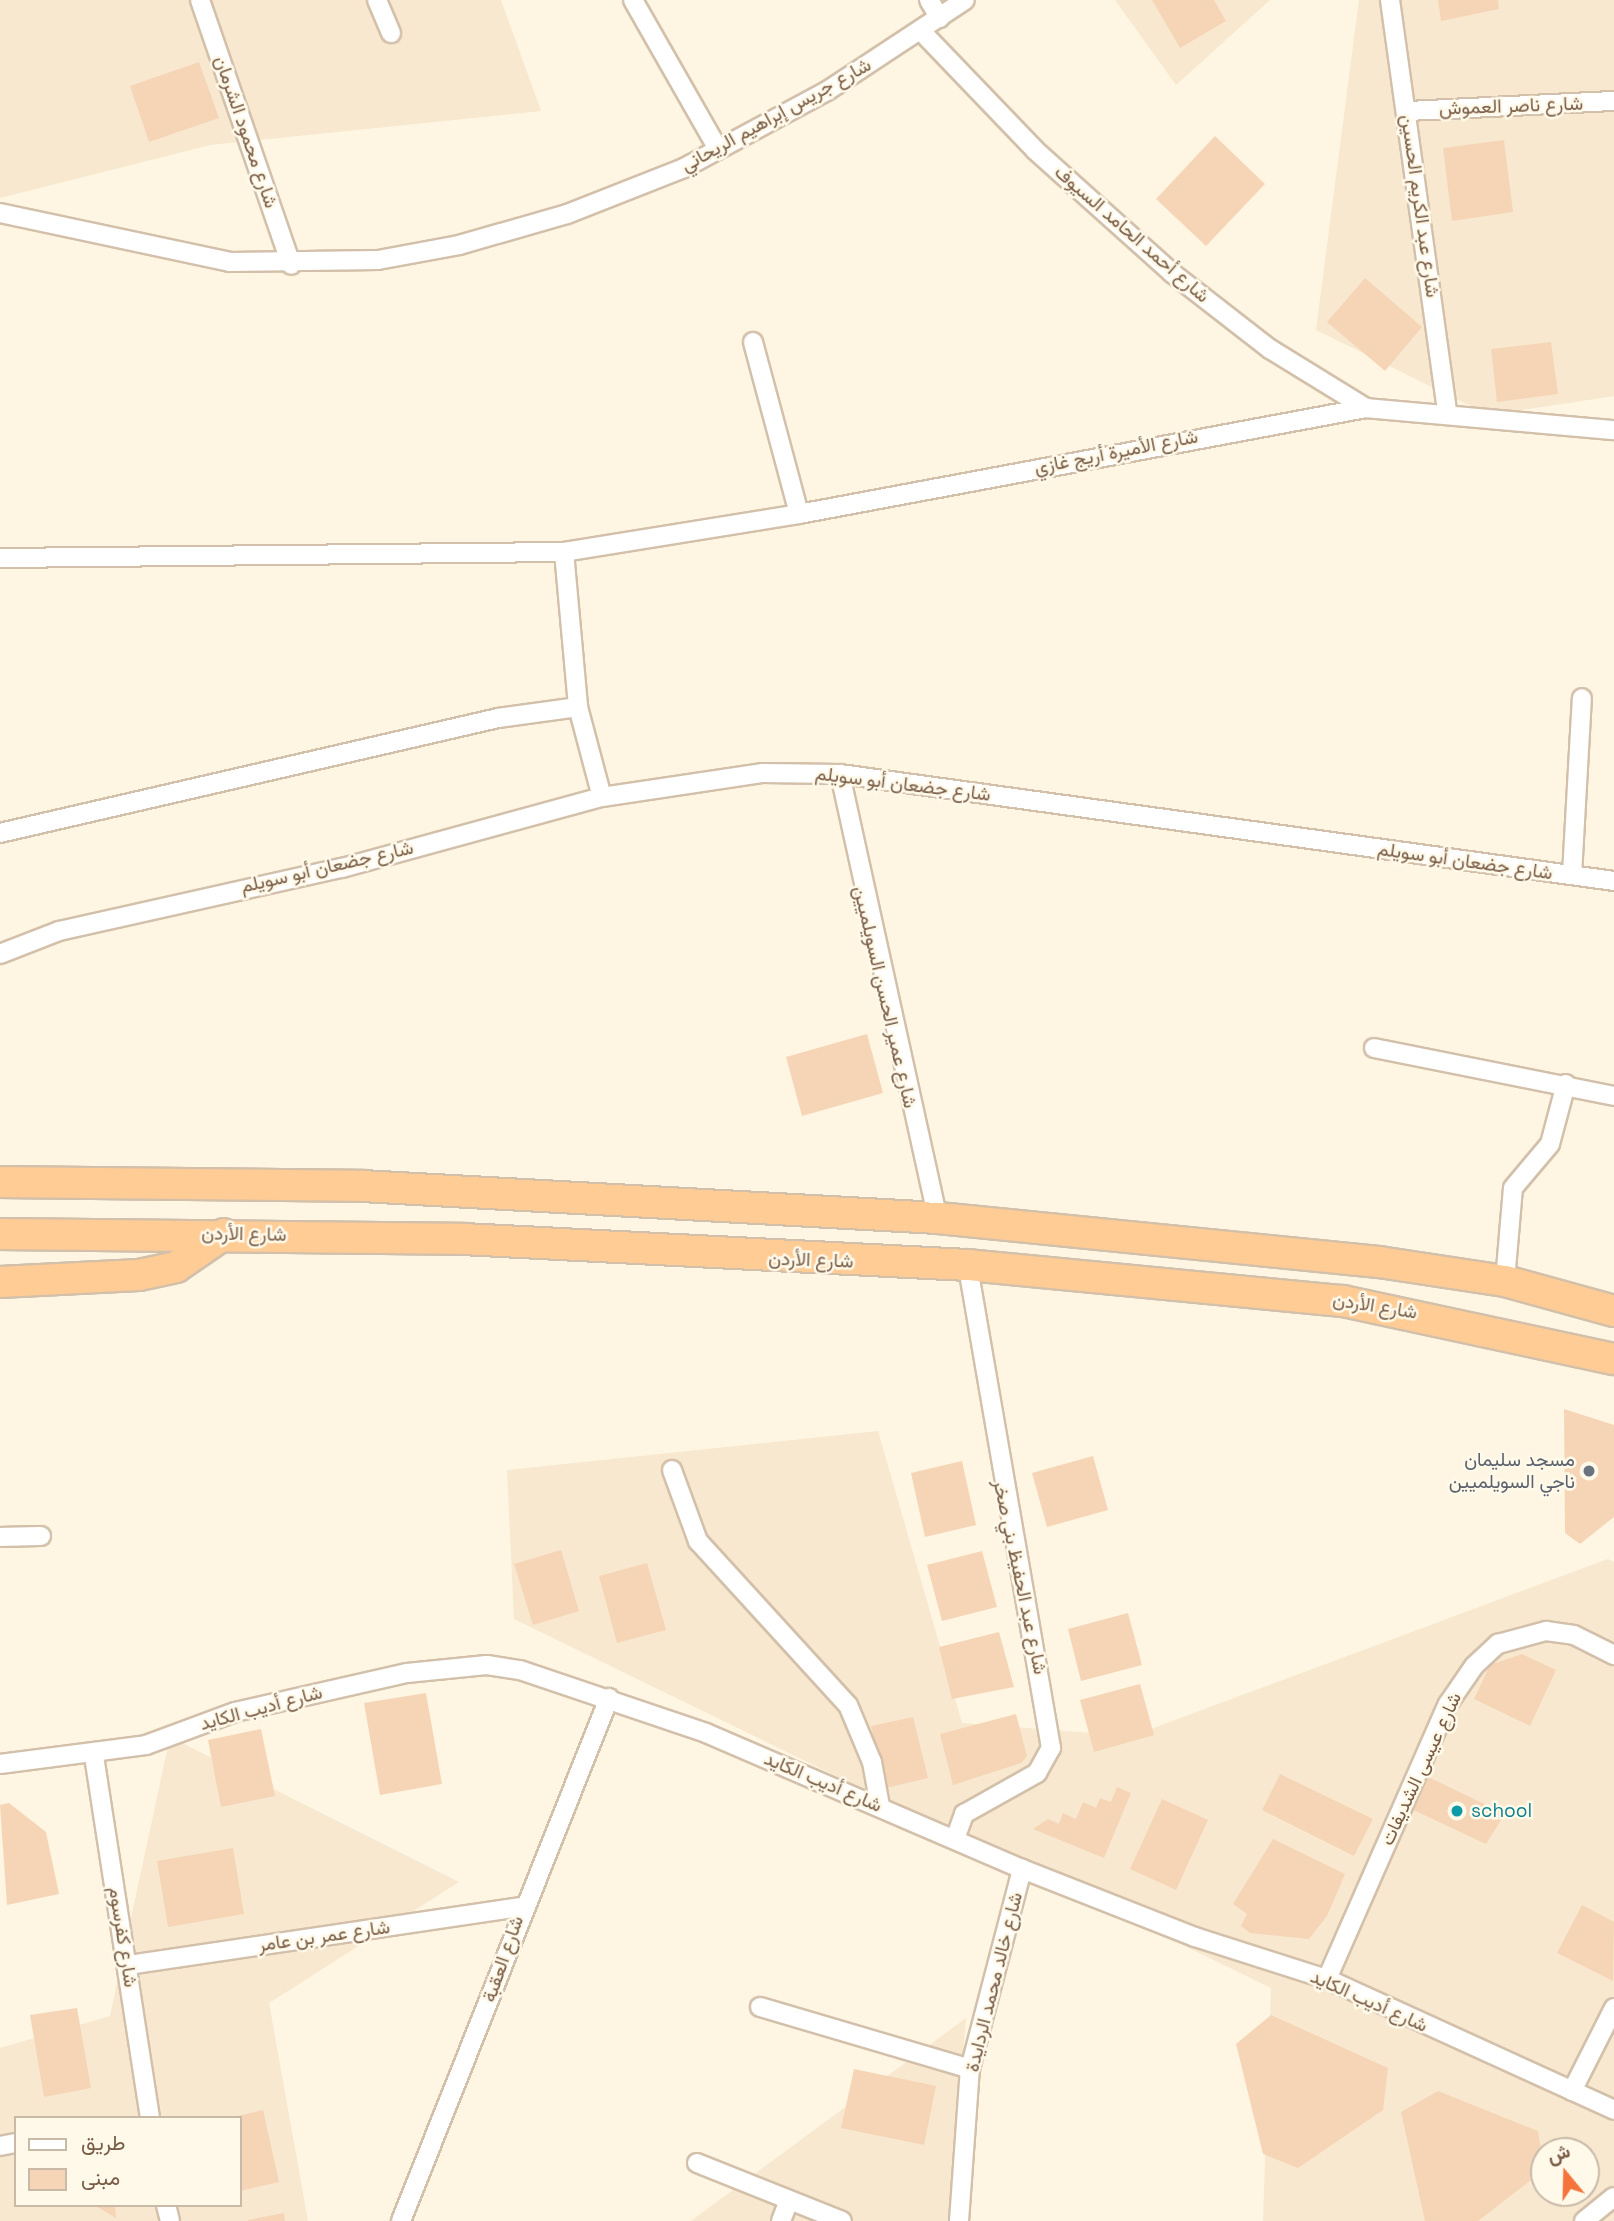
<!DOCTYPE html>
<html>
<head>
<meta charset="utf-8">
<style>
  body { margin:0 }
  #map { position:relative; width:1614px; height:2221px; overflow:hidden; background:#fef6e2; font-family:"Space Grotesk",Vazirmatn,sans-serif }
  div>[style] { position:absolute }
  .residential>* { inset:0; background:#f7e8cf }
  .building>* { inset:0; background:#f6d5b7 }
  .roads { filter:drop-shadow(2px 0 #d3c0aa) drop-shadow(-2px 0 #d3c0aa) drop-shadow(0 2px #d3c0aa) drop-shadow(0 -2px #d3c0aa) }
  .minor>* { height:18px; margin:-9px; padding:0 9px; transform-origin:9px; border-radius:9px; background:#fff }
  .trunk>* { height:30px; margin:-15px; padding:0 15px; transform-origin:15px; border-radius:15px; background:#ffcc95 }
  .dots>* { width:19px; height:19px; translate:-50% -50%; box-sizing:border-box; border:4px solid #fff9ea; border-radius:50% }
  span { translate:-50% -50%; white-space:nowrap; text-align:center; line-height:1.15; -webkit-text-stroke:5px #fff9ea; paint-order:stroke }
  .street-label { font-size:19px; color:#785c46 }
  .worship-label { font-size:19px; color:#5b616d }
  .right { translate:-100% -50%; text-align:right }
  .culture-label { font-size:19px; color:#0d838f }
  .left { translate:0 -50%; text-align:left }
  .legend { position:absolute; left:14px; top:2116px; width:228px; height:91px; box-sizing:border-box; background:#fff9ea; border:2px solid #c9baa8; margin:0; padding:9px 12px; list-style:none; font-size:21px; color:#785c46 }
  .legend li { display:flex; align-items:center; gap:14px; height:35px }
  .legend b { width:35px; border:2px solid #c9baa8 }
  .north { position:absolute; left:1530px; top:2137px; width:70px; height:70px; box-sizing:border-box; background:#fff9ea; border:2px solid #c9baa8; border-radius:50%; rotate:341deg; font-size:19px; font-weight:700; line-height:28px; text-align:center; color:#785c46 }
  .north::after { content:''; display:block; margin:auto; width:24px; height:32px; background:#f4743b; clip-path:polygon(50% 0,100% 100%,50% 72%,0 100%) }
</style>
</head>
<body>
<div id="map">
  <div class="residential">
    <i style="clip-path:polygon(0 0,501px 0,541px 111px,210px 145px,0 198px)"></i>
    <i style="clip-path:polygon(1115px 0,1270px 0,1176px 85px)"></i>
    <i style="clip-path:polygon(1359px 0,1614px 0,1614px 396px,1489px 415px,1316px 330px)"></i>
    <i style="clip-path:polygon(evenodd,878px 1431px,962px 1723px,1132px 1736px,1608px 1559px,1614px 1562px,1614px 2221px,1263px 2221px,1271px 1988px,514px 1619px,507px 1470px,878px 1431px,1544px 2151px,1586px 2151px,1586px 2193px,1544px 2193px,1544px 2151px)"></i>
    <i style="clip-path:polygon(evenodd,170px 1737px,459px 1882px,269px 2003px,308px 2221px,0 2221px,0 2048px,110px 2016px,170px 1737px,16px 2118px,240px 2118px,240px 2205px,16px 2205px,16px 2118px)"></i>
    <i style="clip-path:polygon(966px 2018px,949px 2221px,691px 2221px)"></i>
  </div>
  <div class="building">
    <i style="clip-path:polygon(1152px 0,1214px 0,1226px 21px,1180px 48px)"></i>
    <i style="clip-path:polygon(1438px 0,1498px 0,1499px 9px,1441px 21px)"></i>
    <i style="clip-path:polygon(199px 62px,219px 118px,149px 142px,130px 86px)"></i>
    <i style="clip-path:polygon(1215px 136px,1265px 184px,1206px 246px,1156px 199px)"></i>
    <i style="clip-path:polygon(1504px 140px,1513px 212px,1452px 221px,1443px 148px)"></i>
    <i style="clip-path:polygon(1365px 278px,1422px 327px,1385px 371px,1327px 322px)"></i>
    <i style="clip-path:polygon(1551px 342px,1558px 394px,1497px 402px,1491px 349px)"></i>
    <i style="clip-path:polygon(867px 1034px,883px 1093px,802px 1116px,786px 1057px)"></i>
    <i style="clip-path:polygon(1564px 1409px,1614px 1425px,1614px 1517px,1580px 1544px,1565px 1533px)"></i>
    <i style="clip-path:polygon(1093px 1456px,1108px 1510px,1047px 1527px,1032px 1473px)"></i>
    <i style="clip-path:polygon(962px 1461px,976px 1525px,925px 1537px,911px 1473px)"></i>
    <i style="clip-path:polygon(561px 1550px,579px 1611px,533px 1625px,514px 1564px)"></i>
    <i style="clip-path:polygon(982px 1551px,997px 1607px,942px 1621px,927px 1565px)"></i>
    <i style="clip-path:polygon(647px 1563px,666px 1630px,617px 1643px,599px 1576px)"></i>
    <i style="clip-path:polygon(1128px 1613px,1142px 1665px,1081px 1681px,1068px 1629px)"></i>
    <i style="clip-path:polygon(999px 1632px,1014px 1687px,952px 1699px,939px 1647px)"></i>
    <i style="clip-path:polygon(1522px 1654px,1556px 1670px,1530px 1726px,1474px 1699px,1490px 1665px)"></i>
    <i style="clip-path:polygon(1140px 1684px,1154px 1735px,1094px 1752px,1080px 1700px)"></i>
    <i style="clip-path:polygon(426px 1693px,442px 1784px,380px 1795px,364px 1703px)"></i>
    <i style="clip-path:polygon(1016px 1714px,1027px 1756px,1021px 1763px,953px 1785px,940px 1734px)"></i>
    <i style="clip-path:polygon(913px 1717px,928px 1778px,886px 1788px,871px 1726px)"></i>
    <i style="clip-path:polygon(261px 1729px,275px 1796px,221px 1807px,208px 1740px)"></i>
    <i style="clip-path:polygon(1280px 1774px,1373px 1819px,1354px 1856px,1262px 1810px)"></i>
    <i style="clip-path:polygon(1422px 1774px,1505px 1814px,1486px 1844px,1409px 1808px)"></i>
    <i style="clip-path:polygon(1117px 1787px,1131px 1793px,1104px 1858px,1033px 1829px,1048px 1819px,1059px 1824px,1063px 1813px,1076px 1819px,1083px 1802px,1096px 1808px,1100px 1798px,1111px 1802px)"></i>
    <i style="clip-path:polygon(1162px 1799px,1208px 1820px,1176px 1890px,1130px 1869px)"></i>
    <i style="clip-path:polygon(9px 1803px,46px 1832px,59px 1894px,7px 1905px,0 1805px)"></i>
    <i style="clip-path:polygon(1273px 1839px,1345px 1874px,1327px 1916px,1309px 1939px,1250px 1933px,1241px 1926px,1247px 1914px,1233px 1904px)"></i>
    <i style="clip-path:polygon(233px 1848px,244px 1914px,168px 1927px,157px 1861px)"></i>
    <i style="clip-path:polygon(1582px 1905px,1614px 1922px,1613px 1981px,1557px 1953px)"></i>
    <i style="clip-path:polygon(77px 2008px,91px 2088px,44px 2097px,30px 2015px)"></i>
    <i style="clip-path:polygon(1271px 2015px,1388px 2068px,1383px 2110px,1298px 2168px,1263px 2154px,1236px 2044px)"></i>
    <i style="clip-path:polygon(854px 2069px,936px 2086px,924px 2145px,841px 2128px)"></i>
    <i style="clip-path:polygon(1438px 2091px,1538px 2131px,1544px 2170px,1478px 2221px,1425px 2221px,1401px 2112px)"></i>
    <i style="clip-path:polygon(263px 2110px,279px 2182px,240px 2191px,240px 2118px,233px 2117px)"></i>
    <i style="clip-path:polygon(94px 2205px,115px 2205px,116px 2218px)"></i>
    <i style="clip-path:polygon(284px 2213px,285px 2221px,248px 2221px,248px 2220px)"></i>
  </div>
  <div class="roads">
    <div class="minor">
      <i style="left:200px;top:0;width:280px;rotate:71deg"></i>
      <i style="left:377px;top:0;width:36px;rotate:67deg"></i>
      <i style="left:633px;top:0;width:172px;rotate:60.3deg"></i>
      <i style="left:929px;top:0;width:21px;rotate:59deg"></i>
      <i style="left:1390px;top:0;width:416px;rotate:82.1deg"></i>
      <i style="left:921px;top:31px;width:165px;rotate:46.2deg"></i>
      <i style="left:1035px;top:150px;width:184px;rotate:41.9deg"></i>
      <i style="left:1172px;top:273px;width:124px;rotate:37.8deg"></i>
      <i style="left:1270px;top:349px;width:113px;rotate:31.6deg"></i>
      <i style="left:1408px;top:111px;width:206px;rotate:-2.8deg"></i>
      <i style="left:0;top:213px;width:235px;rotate:12deg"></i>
      <i style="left:230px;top:262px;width:148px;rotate:-0.8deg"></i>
      <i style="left:378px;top:260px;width:82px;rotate:-10.5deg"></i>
      <i style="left:459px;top:245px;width:112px;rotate:-16deg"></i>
      <i style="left:567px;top:214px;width:126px;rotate:-21.5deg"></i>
      <i style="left:684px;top:168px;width:162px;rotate:-28.3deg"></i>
      <i style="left:827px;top:91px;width:165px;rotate:-33.4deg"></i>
      <i style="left:753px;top:342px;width:178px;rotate:75deg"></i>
      <i style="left:799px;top:514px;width:577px;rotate:-10.59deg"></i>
      <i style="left:1366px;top:408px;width:249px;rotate:5.1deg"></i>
      <i style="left:564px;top:552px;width:156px;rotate:84.8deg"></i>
      <i style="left:0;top:558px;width:564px;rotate:-0.61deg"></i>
      <i style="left:564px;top:552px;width:238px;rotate:-9.2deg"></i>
      <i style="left:840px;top:774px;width:455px;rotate:77.6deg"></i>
      <i style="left:0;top:833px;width:511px;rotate:-13deg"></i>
      <i style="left:498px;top:718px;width:81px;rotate:-7.8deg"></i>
      <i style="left:578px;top:707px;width:93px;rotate:75.1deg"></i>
      <i style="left:1572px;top:875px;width:177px;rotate:-86.8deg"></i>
      <i style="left:0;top:954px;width:63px;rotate:-21.3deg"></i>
      <i style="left:59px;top:931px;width:290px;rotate:-12.6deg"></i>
      <i style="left:342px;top:868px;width:270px;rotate:-15.3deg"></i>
      <i style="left:602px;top:797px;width:163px;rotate:-8.5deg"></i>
      <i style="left:763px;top:773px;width:77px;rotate:0.7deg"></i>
      <i style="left:840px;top:774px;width:781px;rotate:7.87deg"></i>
      <i style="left:1374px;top:1048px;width:245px;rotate:11.3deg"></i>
      <i style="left:1505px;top:1281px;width:93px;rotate:-85.1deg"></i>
      <i style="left:1513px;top:1188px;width:57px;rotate:-49.9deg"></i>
      <i style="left:1550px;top:1144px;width:62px;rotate:-75.1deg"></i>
      <i style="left:672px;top:1470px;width:76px;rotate:69.9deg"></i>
      <i style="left:698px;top:1541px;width:222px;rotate:47.6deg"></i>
      <i style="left:848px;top:1705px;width:62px;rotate:67.2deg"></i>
      <i style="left:872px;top:1762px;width:45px;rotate:79.7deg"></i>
      <i style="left:0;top:1537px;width:41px;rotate:-1.4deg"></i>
      <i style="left:94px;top:1756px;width:366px;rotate:81.2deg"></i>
      <i style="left:0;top:1764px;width:147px;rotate:-7.4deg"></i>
      <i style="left:146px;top:1745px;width:95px;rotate:-20.3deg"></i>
      <i style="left:235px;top:1712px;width:176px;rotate:-12.8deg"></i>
      <i style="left:407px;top:1673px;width:80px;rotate:-5.7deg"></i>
      <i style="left:487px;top:1665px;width:33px;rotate:9deg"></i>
      <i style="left:520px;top:1670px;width:196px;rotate:18.7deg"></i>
      <i style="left:706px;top:1733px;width:344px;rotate:23.3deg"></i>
      <i style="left:1022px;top:1869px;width:186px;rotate:21.5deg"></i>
      <i style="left:1195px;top:1937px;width:139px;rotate:17.7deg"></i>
      <i style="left:1327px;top:1979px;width:315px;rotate:24.5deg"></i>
      <i style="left:955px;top:1839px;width:27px;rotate:-70deg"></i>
      <i style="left:964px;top:1814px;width:84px;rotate:-29.3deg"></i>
      <i style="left:1037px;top:1773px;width:29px;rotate:-61deg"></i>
      <i style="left:1051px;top:1748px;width:490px;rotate:-99.8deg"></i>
      <i style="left:128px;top:1965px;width:397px;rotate:-8.4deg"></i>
      <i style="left:1327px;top:1979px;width:300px;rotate:-66.3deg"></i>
      <i style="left:1448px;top:1704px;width:46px;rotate:-55.6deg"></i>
      <i style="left:1474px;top:1666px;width:33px;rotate:-43deg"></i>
      <i style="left:1498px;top:1644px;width:50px;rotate:-15.2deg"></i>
      <i style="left:1546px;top:1631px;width:28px;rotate:8deg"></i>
      <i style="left:1574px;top:1635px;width:45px;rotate:26.6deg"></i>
      <i style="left:760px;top:2007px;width:219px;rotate:16.4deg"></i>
      <i style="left:1572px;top:2091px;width:93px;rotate:-63.2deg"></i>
      <i style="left:0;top:2146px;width:16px;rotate:-11deg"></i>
      <i style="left:697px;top:2163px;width:156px;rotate:21.8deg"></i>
      <i style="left:166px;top:2205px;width:16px;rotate:76deg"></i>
      <i style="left:401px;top:2221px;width:563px;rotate:-68.31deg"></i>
      <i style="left:781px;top:2221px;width:22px;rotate:-69deg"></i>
      <i style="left:959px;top:2221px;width:152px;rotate:-85.9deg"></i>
      <i style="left:970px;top:2069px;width:207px;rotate:-75.4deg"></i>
      <i style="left:1584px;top:2221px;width:38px;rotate:-39deg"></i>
    </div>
    <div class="trunk">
      <i style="left:0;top:1182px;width:362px;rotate:0.6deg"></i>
      <i style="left:362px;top:1186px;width:577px;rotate:3.18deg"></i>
      <i style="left:938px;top:1218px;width:443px;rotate:5.7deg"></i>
      <i style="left:1379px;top:1262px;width:127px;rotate:8.6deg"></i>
      <i style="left:1505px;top:1281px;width:113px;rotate:15.4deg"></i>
      <i style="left:0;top:1234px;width:463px;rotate:0.6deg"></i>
      <i style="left:463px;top:1239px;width:506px;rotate:2.95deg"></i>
      <i style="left:968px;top:1265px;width:377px;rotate:5.5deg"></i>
      <i style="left:1343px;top:1301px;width:277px;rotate:12.1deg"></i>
      <i style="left:0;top:1282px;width:139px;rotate:-2.9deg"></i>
      <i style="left:139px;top:1275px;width:38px;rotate:-12deg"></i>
      <i style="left:176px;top:1267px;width:58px;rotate:-34.5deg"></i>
    </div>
  </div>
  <div class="dots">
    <i style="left:1589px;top:1471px;background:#6b7280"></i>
    <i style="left:1457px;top:1811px;background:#0f9aa8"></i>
  </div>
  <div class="street-label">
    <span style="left:1511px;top:106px;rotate:-2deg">شارع ناصر العموش</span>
    <span style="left:776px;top:115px;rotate:-29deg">شارع جريس إبراهيم الريحاني</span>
    <span style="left:246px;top:132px;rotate:71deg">شارع محمود الشرمان</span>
    <span style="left:1420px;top:206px;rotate:82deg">شارع عبد الكريم الحسين</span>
    <span style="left:1132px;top:234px;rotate:41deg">شارع أحمد الحامد السيوف</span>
    <span style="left:1116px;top:452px;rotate:-11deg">شارع الأميرة أريج غازي</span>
    <span style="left:903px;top:784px;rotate:7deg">شارع جضعان أبو سويلم</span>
    <span style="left:1465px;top:861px;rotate:8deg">شارع جضعان أبو سويلم</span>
    <span style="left:327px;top:867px;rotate:-13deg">شارع جضعان أبو سويلم</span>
    <span style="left:885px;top:997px;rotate:77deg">شارع عمير الحسن السويلميين</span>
    <span style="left:244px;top:1234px;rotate:1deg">شارع الأردن</span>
    <span style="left:811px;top:1260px;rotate:2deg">شارع الأردن</span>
    <span style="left:1375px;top:1306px;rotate:9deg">شارع الأردن</span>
    <span style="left:1020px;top:1577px;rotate:78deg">شارع عبد الحفيظ بني صخر</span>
    <span style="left:261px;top:1708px;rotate:-15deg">شارع أديب الكايد</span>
    <span style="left:1421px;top:1769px;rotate:-65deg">شارع عيسى الشديفات</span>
    <span style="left:823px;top:1782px;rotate:23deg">شارع أديب الكايد</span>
    <span style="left:324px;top:1936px;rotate:-8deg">شارع عمر بن عامر</span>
    <span style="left:123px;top:1937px;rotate:81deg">شارع كفرسوم</span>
    <span style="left:503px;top:1959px;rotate:-71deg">شارع العقبة</span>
    <span style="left:994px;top:1982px;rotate:-76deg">شارع خالد محمد الردايدة</span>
    <span style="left:1369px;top:2001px;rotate:24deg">شارع أديب الكايد</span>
  </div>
  <div class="worship-label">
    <span class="right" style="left:1575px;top:1471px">مسجد سليمان<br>ناجي السويلميين</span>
  </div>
  <div class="culture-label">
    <span class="left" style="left:1471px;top:1811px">school</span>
  </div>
  <ul class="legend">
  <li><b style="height:9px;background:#fff"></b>طريق</li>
  <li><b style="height:19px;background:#f6d5b7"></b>مبنى</li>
  </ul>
  <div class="north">ش</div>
</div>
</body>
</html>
